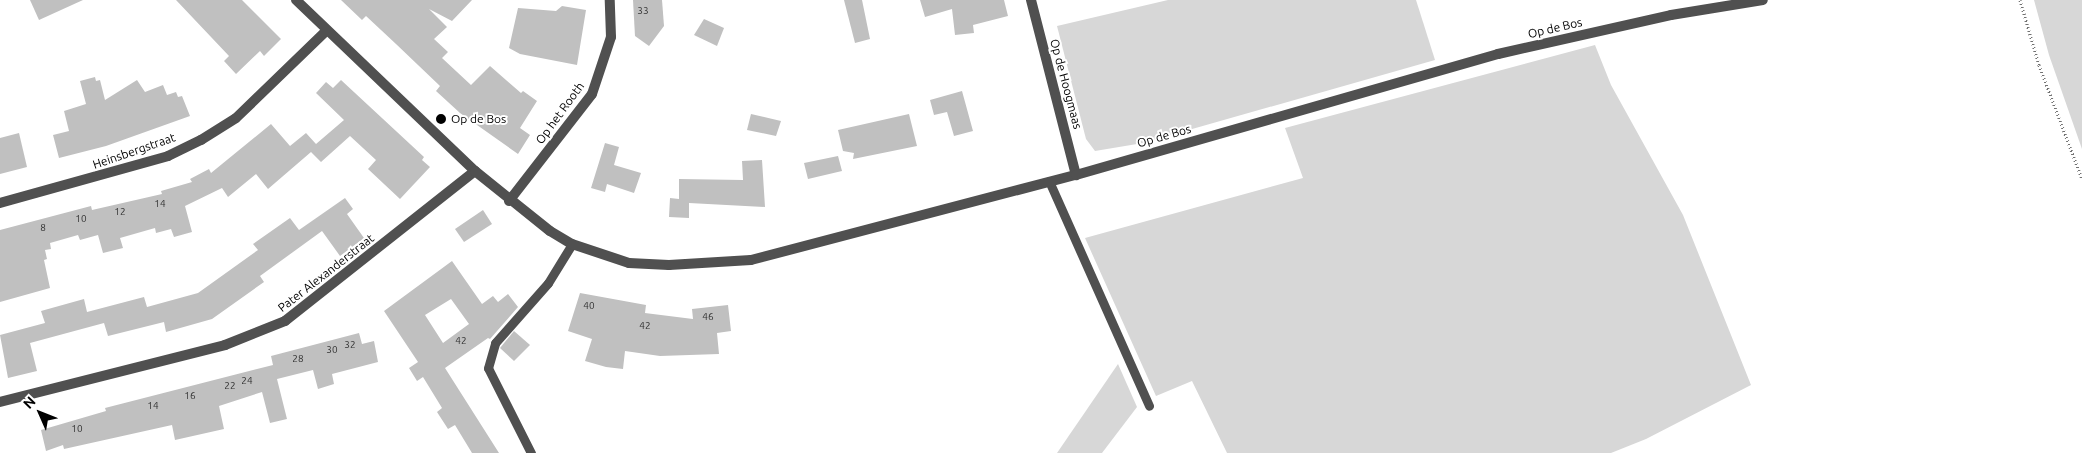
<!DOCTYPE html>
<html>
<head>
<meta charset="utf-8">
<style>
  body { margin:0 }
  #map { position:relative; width:2082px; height:453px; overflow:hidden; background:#fff; font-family:Ubuntu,sans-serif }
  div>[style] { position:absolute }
  .green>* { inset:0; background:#d7d7d7 }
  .building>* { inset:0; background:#c0c0c0 }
  .path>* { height:3px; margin-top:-1.5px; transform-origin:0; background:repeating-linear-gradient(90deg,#727272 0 1px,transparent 0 3.5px) }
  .service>* { height:9px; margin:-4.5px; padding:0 4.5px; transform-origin:4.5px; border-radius:4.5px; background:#505050 }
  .minor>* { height:10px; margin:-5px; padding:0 5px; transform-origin:5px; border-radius:5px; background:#505050 }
  .tertiary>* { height:10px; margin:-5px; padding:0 5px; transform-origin:5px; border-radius:5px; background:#505050 }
  .dots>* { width:14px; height:14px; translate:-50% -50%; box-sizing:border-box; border:2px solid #fff; border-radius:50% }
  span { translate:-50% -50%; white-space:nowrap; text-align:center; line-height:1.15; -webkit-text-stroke:4px #fff; paint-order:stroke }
  .number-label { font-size:10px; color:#303030 }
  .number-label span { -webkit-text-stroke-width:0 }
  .street-label { font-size:12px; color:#000 }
  .poi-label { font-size:12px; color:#000 }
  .left { translate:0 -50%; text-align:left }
  .north { position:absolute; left:15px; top:388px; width:50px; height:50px; -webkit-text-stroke:4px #fff; paint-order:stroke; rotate:314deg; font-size:14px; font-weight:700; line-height:20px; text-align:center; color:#000 }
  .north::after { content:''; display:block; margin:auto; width:18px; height:22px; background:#000; clip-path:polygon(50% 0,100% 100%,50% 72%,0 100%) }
</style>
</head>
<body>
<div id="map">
  <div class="green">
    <i style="clip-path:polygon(1168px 0,1416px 0,1435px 60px,1143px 143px,1095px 151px,1086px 139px,1057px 26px)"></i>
    <i style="clip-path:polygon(2034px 0,2082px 0,2082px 149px,2049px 55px)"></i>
    <i style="clip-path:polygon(1595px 45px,1611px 85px,1683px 215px,1751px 385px,1646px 439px,1611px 453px,1227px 453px,1192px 381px,1156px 396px,1085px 238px,1303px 178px,1285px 128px)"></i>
    <i style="clip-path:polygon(1118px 364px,1137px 407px,1102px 453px,1057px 453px)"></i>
  </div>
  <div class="building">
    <i style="clip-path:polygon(30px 0,83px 0,39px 20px)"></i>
    <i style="clip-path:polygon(176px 0,242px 0,281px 39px,264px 56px,260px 51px,236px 74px,224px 61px,229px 56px)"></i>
    <i style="clip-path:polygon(341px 0,472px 0,452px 21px,429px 9px,447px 27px,434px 39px,448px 52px,442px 58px,471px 85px,490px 66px,521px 93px,523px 91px,537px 101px,520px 128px,530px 135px,518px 154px,460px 113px,436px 91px,440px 86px,396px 44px,366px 16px,362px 20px)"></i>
    <i style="clip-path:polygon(633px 0,662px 0,664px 26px,649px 46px,635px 36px)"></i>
    <i style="clip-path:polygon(844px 0,862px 0,870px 39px,855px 43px)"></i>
    <i style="clip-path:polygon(920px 0,1004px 0,1008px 16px,973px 25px,974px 33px,955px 35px,952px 9px,925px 17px)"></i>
    <i style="clip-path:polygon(562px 6px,586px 10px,577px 65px,520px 54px,509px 48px,518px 8px,556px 11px)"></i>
    <i style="clip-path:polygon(704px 19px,724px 28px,717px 46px,694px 35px)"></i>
    <i style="clip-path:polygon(95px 77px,96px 81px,100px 80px,105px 100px,137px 80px,145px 92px,163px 85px,167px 95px,176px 92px,178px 97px,182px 96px,190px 116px,106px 146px,59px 158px,53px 135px,69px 131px,64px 111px,86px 104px,80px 81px)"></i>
    <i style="clip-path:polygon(341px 80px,424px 157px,422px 160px,430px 167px,400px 199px,368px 169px,376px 160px,350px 136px,321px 162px,311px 152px,268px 189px,256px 174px,228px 197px,222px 188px,185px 206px,192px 232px,174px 237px,171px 229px,156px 233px,155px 228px,120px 238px,123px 248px,103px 253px,98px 235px,80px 240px,78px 235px,50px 243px,51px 249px,45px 250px,47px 259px,44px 260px,50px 288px,0 302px,0 230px,91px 206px,92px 210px,162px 194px,161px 191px,192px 182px,190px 179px,209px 169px,211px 173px,271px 124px,290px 146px,306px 133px,316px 144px,344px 120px,316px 93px,326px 82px,333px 88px)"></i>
    <i style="clip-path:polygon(962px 91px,973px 131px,954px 136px,947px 112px,934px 115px,930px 100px)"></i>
    <i style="clip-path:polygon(751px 114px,781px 121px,776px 136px,747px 130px)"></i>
    <i style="clip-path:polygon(909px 114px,917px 146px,853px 159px,854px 153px,843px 151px,838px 130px)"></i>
    <i style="clip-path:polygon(19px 133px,27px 167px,0 174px,0 138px)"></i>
    <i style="clip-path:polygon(605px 143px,619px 147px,614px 165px,641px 173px,634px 193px,607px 184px,605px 192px,591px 188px)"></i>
    <i style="clip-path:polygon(838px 156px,842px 171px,808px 179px,804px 163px)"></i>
    <i style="clip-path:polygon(762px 160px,765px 207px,689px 203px,689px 218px,669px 217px,670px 198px,679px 199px,679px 179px,743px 180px,742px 161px)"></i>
    <i style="clip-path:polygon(345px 198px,353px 209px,347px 214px,364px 238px,340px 256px,322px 231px,260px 276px,264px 282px,212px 319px,166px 332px,164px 322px,108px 336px,104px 323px,30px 343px,37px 371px,8px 378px,0 335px,45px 323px,41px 311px,84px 299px,87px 312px,144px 297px,147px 307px,198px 293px,258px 250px,253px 244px,290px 218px,299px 230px)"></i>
    <i style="clip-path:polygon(483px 210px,492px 224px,464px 242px,455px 229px)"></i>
    <i style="clip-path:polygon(evenodd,452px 261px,482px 304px,493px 296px,498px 302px,508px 294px,518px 307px,490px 339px,488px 338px,445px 368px,499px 453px,472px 453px,455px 425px,448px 429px,437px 412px,442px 408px,423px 377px,417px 381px,409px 368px,418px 362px,384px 311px,452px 261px,451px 299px,469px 324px,443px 343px,425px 315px,451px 299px)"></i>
    <i style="clip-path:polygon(580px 293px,646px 305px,645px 313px,693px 319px,692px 309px,728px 305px,731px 331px,717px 333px,719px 354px,660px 356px,625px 351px,623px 369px,606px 367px,585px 361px,592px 339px,568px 331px)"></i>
    <i style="clip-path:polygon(514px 331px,530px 345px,514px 361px,500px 348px)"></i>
    <i style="clip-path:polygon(359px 333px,362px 344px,374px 341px,378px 362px,332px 374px,334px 384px,318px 389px,313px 370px,277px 379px,287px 419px,270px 423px,262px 392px,219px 406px,224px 429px,175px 440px,172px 425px,64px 449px,63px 445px,46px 451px,41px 430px,106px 411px,105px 408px,273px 365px,271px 356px)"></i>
  </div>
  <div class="path">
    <i style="left:2020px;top:0;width:68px;rotate:73.7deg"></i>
    <i style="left:2039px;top:65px;width:122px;rotate:69.3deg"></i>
  </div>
  <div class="service">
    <i style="left:1049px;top:181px;width:246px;rotate:66deg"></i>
    <i style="left:531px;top:453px;width:95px;rotate:-116.8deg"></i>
    <i style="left:488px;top:368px;width:26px;rotate:-74deg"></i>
    <i style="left:495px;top:343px;width:80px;rotate:-48.5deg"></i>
    <i style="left:548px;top:283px;width:46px;rotate:-58.4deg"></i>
  </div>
  <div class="minor">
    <i style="left:1031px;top:0;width:181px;rotate:75.6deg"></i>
    <i style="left:509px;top:201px;width:135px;rotate:-52.2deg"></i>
    <i style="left:592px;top:94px;width:60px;rotate:-71.6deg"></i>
    <i style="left:611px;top:37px;width:37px;rotate:-92deg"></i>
    <i style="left:0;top:203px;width:174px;rotate:-15.6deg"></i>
    <i style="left:168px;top:156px;width:37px;rotate:-26deg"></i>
    <i style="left:201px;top:140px;width:41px;rotate:-32.2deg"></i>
    <i style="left:236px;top:118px;width:125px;rotate:-44deg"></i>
    <i style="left:0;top:402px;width:232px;rotate:-14.2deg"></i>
    <i style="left:225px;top:345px;width:65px;rotate:-21.8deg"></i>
    <i style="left:285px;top:321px;width:242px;rotate:-38.3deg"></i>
  </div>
  <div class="tertiary">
    <i style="left:296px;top:0;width:248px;rotate:43.7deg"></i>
    <i style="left:475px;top:171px;width:96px;rotate:38.7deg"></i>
    <i style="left:550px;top:231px;width:26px;rotate:31deg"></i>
    <i style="left:572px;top:244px;width:60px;rotate:18.4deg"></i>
    <i style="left:629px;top:263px;width:40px;rotate:2.9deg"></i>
    <i style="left:669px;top:265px;width:82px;rotate:-3.5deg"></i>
    <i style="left:751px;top:260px;width:336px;rotate:-14.7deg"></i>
    <i style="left:1076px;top:175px;width:439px;rotate:-16deg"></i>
    <i style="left:1498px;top:54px;width:177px;rotate:-12.7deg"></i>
    <i style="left:1671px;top:15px;width:93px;rotate:-9.3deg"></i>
  </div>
  <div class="dots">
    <i style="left:441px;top:119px;background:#000"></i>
  </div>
  <div class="number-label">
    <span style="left:643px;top:11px">33</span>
    <span style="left:160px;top:204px">14</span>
    <span style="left:120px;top:212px">12</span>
    <span style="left:81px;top:219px">10</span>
    <span style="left:43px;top:228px">8</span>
    <span style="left:589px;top:306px">40</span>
    <span style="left:708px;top:317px">46</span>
    <span style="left:645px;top:326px">42</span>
    <span style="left:461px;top:341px">42</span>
    <span style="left:350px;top:345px">32</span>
    <span style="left:332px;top:350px">30</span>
    <span style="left:298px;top:359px">28</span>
    <span style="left:247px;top:381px">24</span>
    <span style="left:230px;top:386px">22</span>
    <span style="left:190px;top:396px">16</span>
    <span style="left:153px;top:406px">14</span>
    <span style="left:77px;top:429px">10</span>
  </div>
  <div class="street-label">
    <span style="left:1555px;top:28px;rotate:-13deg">Op de Bos</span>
    <span style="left:1066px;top:84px;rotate:75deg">Op de Hoogmaas</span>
    <span style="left:560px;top:113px;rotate:-54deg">Op het Rooth</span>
    <span style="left:1164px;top:136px;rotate:-16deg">Op de Bos</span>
    <span style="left:134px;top:151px;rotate:-19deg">Heinsbergstraat</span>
    <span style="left:326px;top:273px;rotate:-38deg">Pater Alexanderstraat</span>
  </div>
  <div class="poi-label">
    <span class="left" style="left:451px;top:119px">Op de Bos</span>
  </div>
  <div class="north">N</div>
</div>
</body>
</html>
